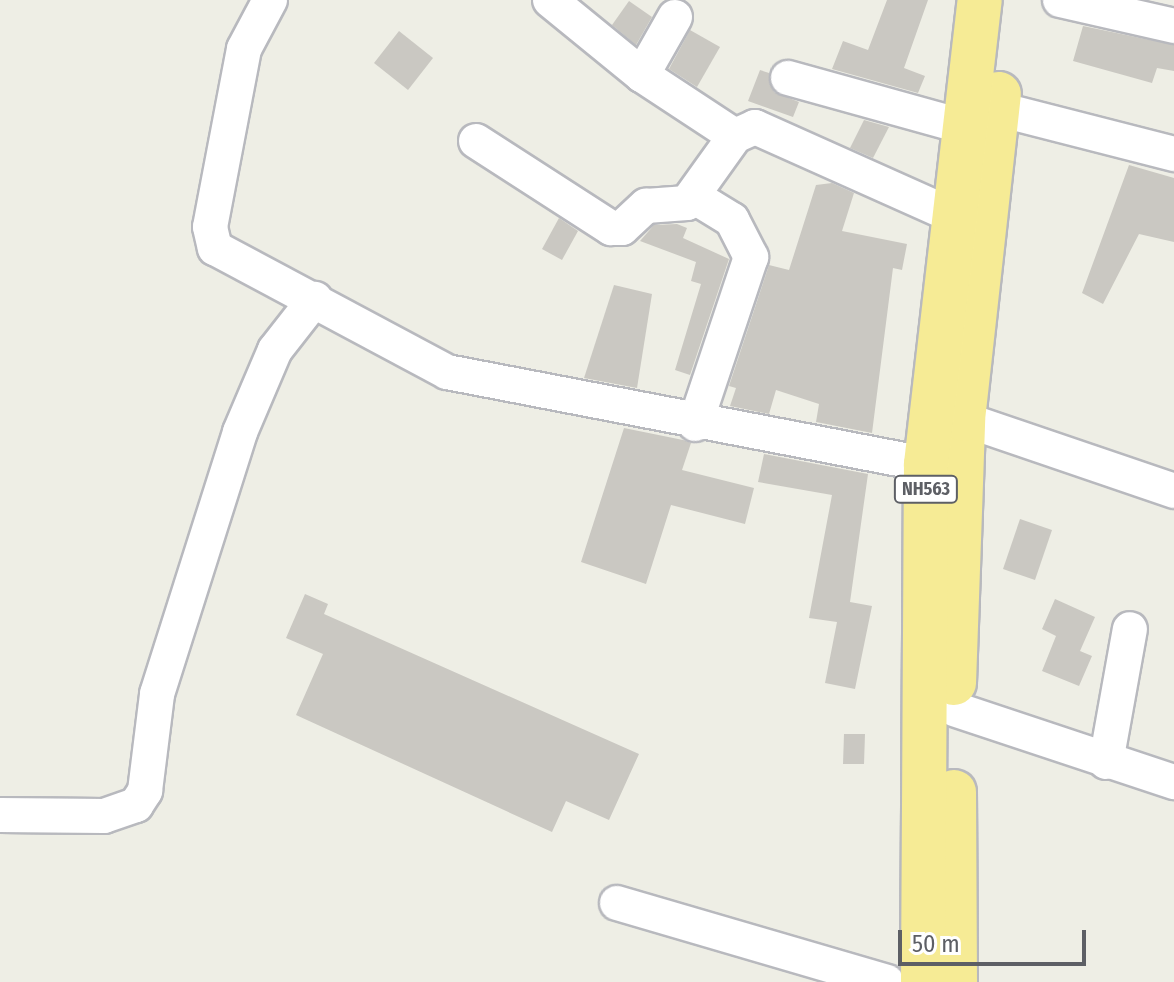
<!DOCTYPE html>
<html>
<head>
<meta charset="utf-8">
<style>
  body { margin:0 }
  #map { position:relative; width:1174px; height:982px; overflow:hidden; background:#eeeee5; font-family:"Fira Sans Condensed",sans-serif }
  div>[style] { position:absolute }
  .building>* { inset:0; background:#cac8c2 }
  .roads { filter:drop-shadow(2px 0 #b8b9be) drop-shadow(-2px 0 #b8b9be) drop-shadow(0 2px #b8b9be) drop-shadow(0 -2px #b8b9be) }
  .minor>* { height:34px; margin:-17px; padding:0 17px; transform-origin:17px; border-radius:17px; background:#fff }
  .highway>* { height:44px; margin:-22px; padding:0 22px; transform-origin:22px; border-radius:22px; background:#f6eb95 }
  span { translate:-50% -50%; white-space:nowrap; text-align:center; line-height:1.15; -webkit-text-stroke:7px #fff; paint-order:stroke }
  .shield-label span { padding:2px 6px; background:#fff; border:2px solid; border-radius:6px; -webkit-text-stroke-width:0 }
  .shield-label { font-size:18px; color:#5d5f65; font-weight:700 }
  .scale { position:absolute; left:898px; top:930px; width:188px; height:36px; box-sizing:border-box; border:4px solid #5d5f65; border-top:0; padding-left:10px; font-size:24px; line-height:28px; white-space:nowrap; color:#5d5f65; -webkit-text-stroke:6px #fff; paint-order:stroke }
</style>
</head>
<body>
<div id="map">
  <div class="building">
    <i style="clip-path:polygon(887px 0,928px 0,904px 68px,925px 76px,918px 93px,832px 69px,843px 41px,868px 50px)"></i>
    <i style="clip-path:polygon(629px 1px,652px 17px,636px 45px,612px 25px)"></i>
    <i style="clip-path:polygon(1083px 26px,1174px 45px,1174px 71px,1157px 68px,1152px 83px,1073px 61px)"></i>
    <i style="clip-path:polygon(690px 30px,720px 47px,697px 87px,669px 69px)"></i>
    <i style="clip-path:polygon(399px 31px,433px 58px,408px 90px,374px 63px)"></i>
    <i style="clip-path:polygon(760px 70px,769px 73px,774px 92px,799px 102px,793px 117px,748px 101px)"></i>
    <i style="clip-path:polygon(864px 120px,889px 127px,873px 158px,850px 148px)"></i>
    <i style="clip-path:polygon(1129px 165px,1174px 178px,1174px 242px,1139px 234px,1103px 304px,1082px 293px)"></i>
    <i style="clip-path:polygon(832px 183px,854px 193px,842px 231px,907px 244px,902px 270px,893px 268px,872px 433px,816px 422px,819px 404px,776px 390px,769px 414px,730px 406px,736px 388px,729px 386px,769px 265px,789px 270px,816px 185px)"></i>
    <i style="clip-path:polygon(559px 218px,578px 231px,562px 260px,542px 249px)"></i>
    <i style="clip-path:polygon(677px 224px,687px 228px,683px 238px,729px 259px,690px 375px,675px 370px,701px 284px,691px 281px,696px 262px,640px 241px,654px 225px)"></i>
    <i style="clip-path:polygon(614px 285px,652px 294px,637px 388px,584px 378px)"></i>
    <i style="clip-path:polygon(624px 428px,683px 440px,691px 443px,682px 470px,754px 488px,745px 524px,671px 505px,646px 584px,581px 562px)"></i>
    <i style="clip-path:polygon(764px 454px,868px 474px,850px 602px,872px 606px,855px 689px,825px 683px,837px 622px,809px 618px,832px 495px,758px 482px)"></i>
    <i style="clip-path:polygon(1020px 519px,1052px 530px,1035px 580px,1003px 569px)"></i>
    <i style="clip-path:polygon(305px 594px,328px 604px,324px 614px,639px 754px,609px 820px,566px 801px,552px 832px,296px 715px,323px 654px,286px 638px)"></i>
    <i style="clip-path:polygon(1055px 599px,1095px 617px,1080px 651px,1092px 656px,1079px 686px,1042px 671px,1056px 636px,1042px 629px)"></i>
    <i style="clip-path:polygon(844px 734px,865px 734px,864px 764px,843px 764px)"></i>
  </div>
  <div class="roads">
    <div class="minor">
      <i style="left:270px;top:0;width:55px;rotate:118deg"></i>
      <i style="left:244px;top:49px;width:181px;rotate:100.8deg"></i>
      <i style="left:210px;top:227px;width:22px;rotate:77deg"></i>
      <i style="left:215px;top:248px;width:263px;rotate:28.1deg"></i>
      <i style="left:447px;top:372px;width:488px;rotate:10.9deg"></i>
      <i style="left:550px;top:0;width:119px;rotate:39.2deg"></i>
      <i style="left:1060px;top:0;width:117px;rotate:12.8deg"></i>
      <i style="left:675px;top:17px;width:67px;rotate:119.6deg"></i>
      <i style="left:642px;top:75px;width:111px;rotate:33.3deg"></i>
      <i style="left:788px;top:78px;width:184px;rotate:15.5deg"></i>
      <i style="left:998px;top:109px;width:182px;rotate:14.3deg"></i>
      <i style="left:476px;top:141px;width:161px;rotate:32.8deg"></i>
      <i style="left:611px;top:228px;width:11px"></i>
      <i style="left:622px;top:228px;width:33px;rotate:-43deg"></i>
      <i style="left:646px;top:206px;width:41px;rotate:-4.2deg"></i>
      <i style="left:687px;top:203px;width:82px;rotate:-54.4deg"></i>
      <i style="left:735px;top:136px;width:22px;rotate:-24deg"></i>
      <i style="left:755px;top:127px;width:218px;rotate:24.1deg"></i>
      <i style="left:693px;top:196px;width:46px;rotate:31.6deg"></i>
      <i style="left:732px;top:220px;width:42px;rotate:62.8deg"></i>
      <i style="left:751px;top:257px;width:176px;rotate:108.5deg"></i>
      <i style="left:963px;top:419px;width:223px;rotate:18.8deg"></i>
      <i style="left:954px;top:709px;width:232px;rotate:18.4deg"></i>
      <i style="left:1106px;top:762px;width:135px;rotate:-79.8deg"></i>
      <i style="left:0;top:815px;width:104px;rotate:0.6deg"></i>
      <i style="left:104px;top:816px;width:34px;rotate:-19deg"></i>
      <i style="left:136px;top:805px;width:17px;rotate:-57deg"></i>
      <i style="left:145px;top:791px;width:98px;rotate:-82.9deg"></i>
      <i style="left:157px;top:694px;width:275px;rotate:-72.4deg"></i>
      <i style="left:240px;top:432px;width:89px;rotate:-66.9deg"></i>
      <i style="left:275px;top:350px;width:65px;rotate:-51.9deg"></i>
      <i style="left:617px;top:903px;width:281px;rotate:16.3deg"></i>
    </div>
    <div class="highway">
      <i style="left:954px;top:683px;width:264px;rotate:-88deg"></i>
      <i style="left:963px;top:419px;width:327px;rotate:-83.7deg"></i>
      <i style="left:954px;top:792px;width:190px;rotate:89.7deg"></i>
      <i style="left:923px;top:982px;width:518px;rotate:-89.67deg"></i>
      <i style="left:926px;top:464px;width:467px;rotate:-83.4deg"></i>
    </div>
  </div>
  <div class="shield-label">
    <span style="left:926px;top:489px">NH563</span>
  </div>
  <div class="scale">50 m</div>
</div>
</body>
</html>
